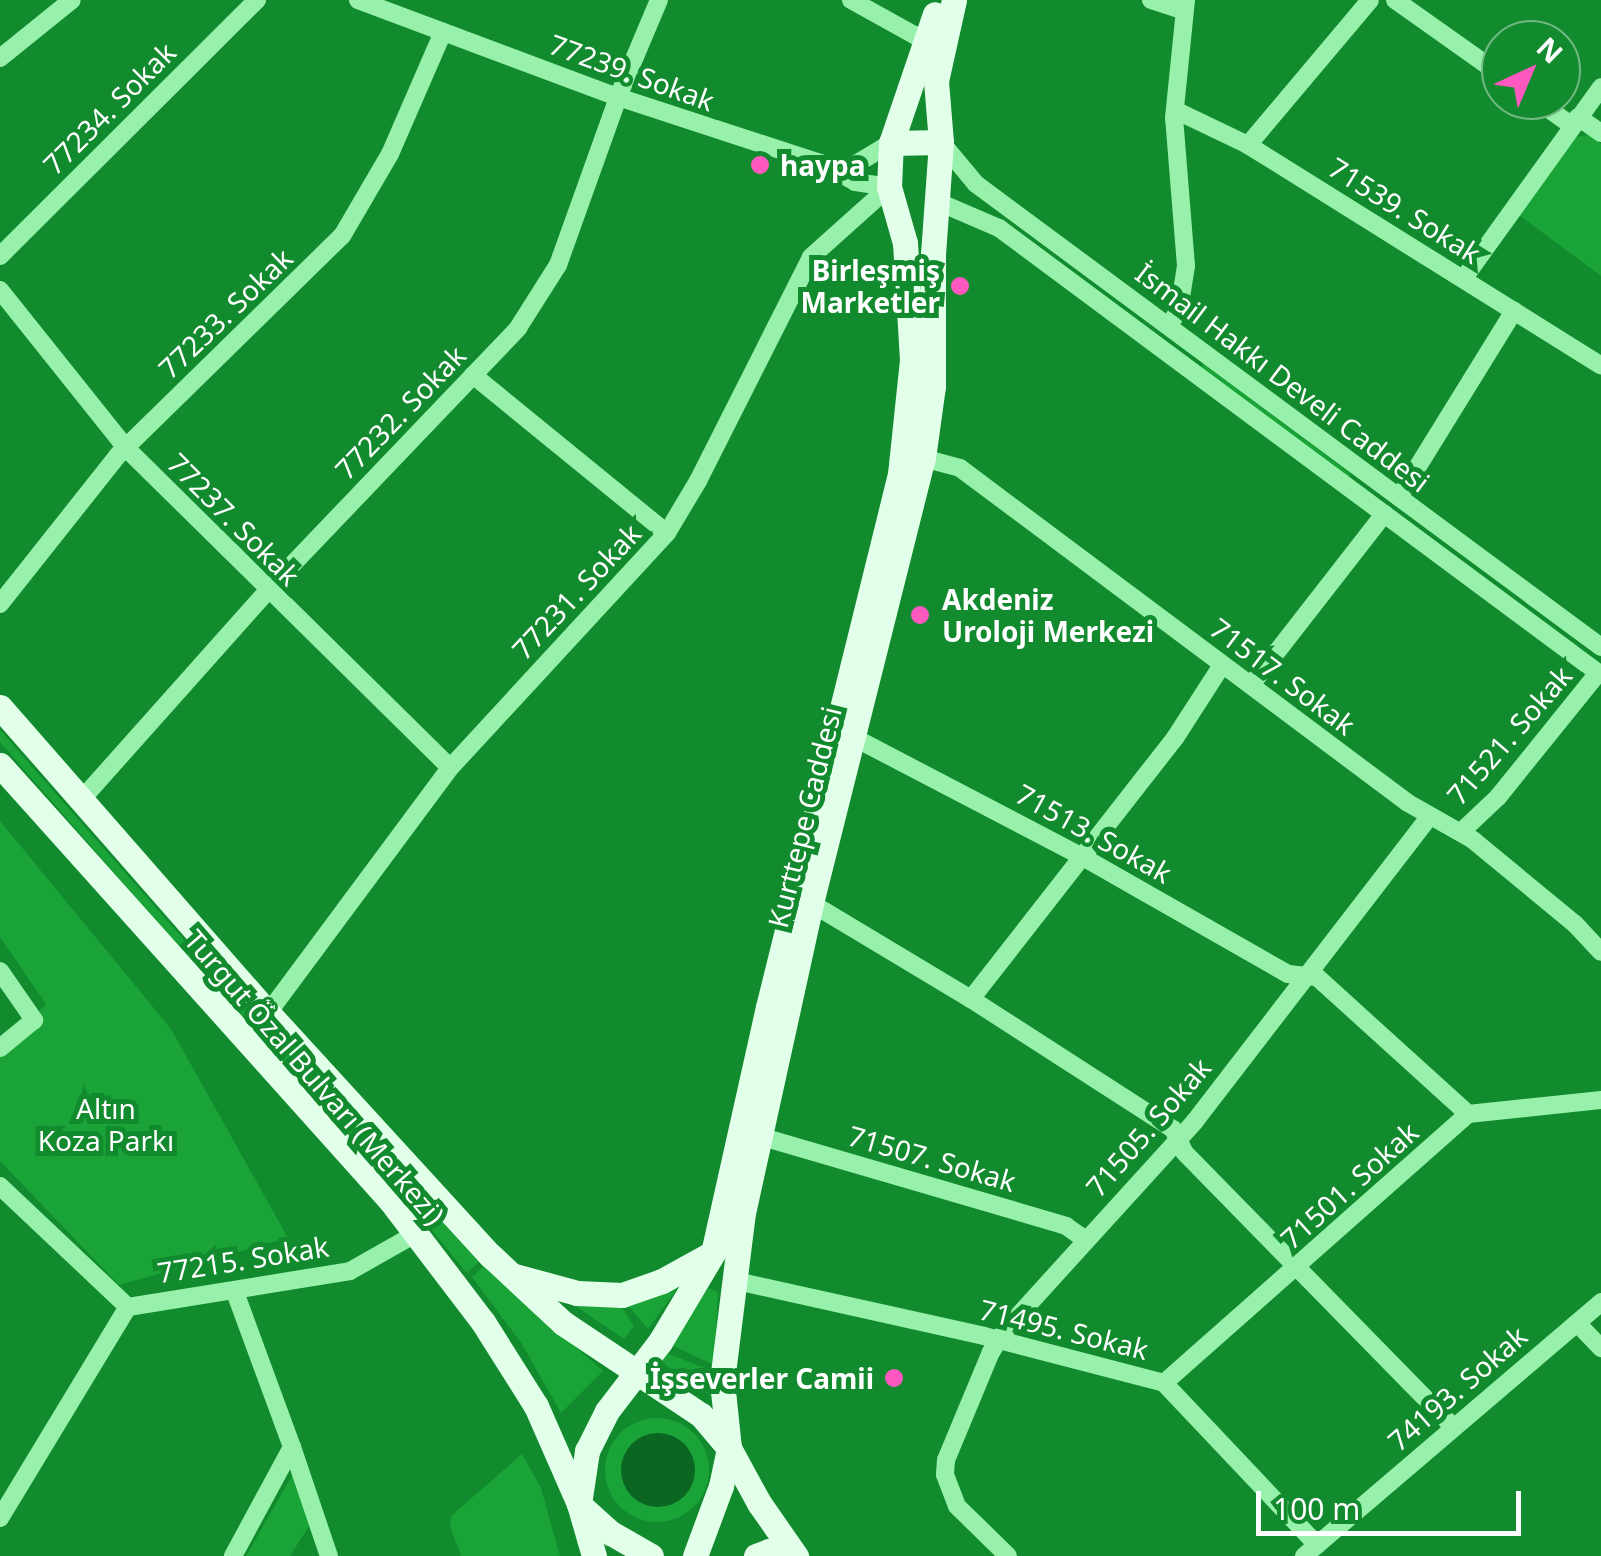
<!DOCTYPE html>
<html>
<head>
<meta charset="utf-8">
<style>
  body { margin:0 }
  #map { position:relative; width:1601px; height:1556px; overflow:hidden; background:#128a2e; font-family:"Noto Sans",sans-serif }
  div>[style] { position:absolute }
  .green>* { inset:0; background:#1aa438 }
  .round { border-radius:50% }
  .water>* { inset:0; background:#0b6621 }
  .minor>* { height:18px; margin:-9px; padding:0 9px; transform-origin:9px; border-radius:9px; background:#98f1ab }
  .major>* { height:25px; margin:-12.5px; padding:0 12.5px; transform-origin:12.5px; border-radius:12.5px; background:#e2ffea }
  .dots>* { width:28px; height:28px; translate:-50% -50%; box-sizing:border-box; border:5px solid #128a2e; border-radius:50% }
  span { translate:-50% -50%; white-space:nowrap; text-align:center; line-height:1.15; -webkit-text-stroke:10px #128a2e; paint-order:stroke }
  .street-label { font-size:28px; color:#fff }
  .poi-label { font-size:28px; color:#fff; font-weight:700 }
  .left { translate:0 -50%; text-align:left }
  .right { translate:-100% -50%; text-align:right }
  .park-label { font-size:28px; color:#fff }
  .north { position:absolute; left:1481px; top:20px; width:100px; height:100px; box-sizing:border-box; background:#128a2e; border:2px solid #71b982; border-radius:50%; rotate:44deg; font-size:28px; font-weight:700; line-height:40px; text-align:center; color:#fff }
  .north::after { content:''; display:block; margin:auto; width:35px; height:45px; background:#ff58bf; clip-path:polygon(50% 0,100% 100%,50% 72%,0 100%) }
  .scale { position:absolute; left:1256px; top:1491px; width:265px; height:45px; box-sizing:border-box; border:5px solid #fff; border-top:0; padding-left:12px; font-size:30px; line-height:35px; white-space:nowrap; color:#fff; -webkit-text-stroke:8px #128a2e; paint-order:stroke }
</style>
</head>
<body>
<div id="map">
  <div class="green">
    <i style="clip-path:polygon(1588px 135px,1601px 144px,1601px 276px,1519px 215px,1576px 137px)"></i>
    <i style="clip-path:polygon(1204px 364px,1351px 474px,1348px 478px,1201px 367px)"></i>
    <i style="clip-path:polygon(0 730px,185px 941px,179px 947px,0 742px)"></i>
    <i style="clip-path:polygon(0 821px,171px 1029px,288px 1238px,119px 1285px,0 1161px,0 1051px,46px 1004px,0 937px)"></i>
    <i style="clip-path:polygon(190px 945px,479px 1262px,467px 1273px,383px 1171px,183px 950px)"></i>
    <i style="clip-path:polygon(484px 1266px,603px 1371px,561px 1413px,522px 1344px,472px 1277px)"></i>
    <i style="clip-path:polygon(685px 1278px,648px 1329px,625px 1302px)"></i>
    <i style="clip-path:polygon(708px 1288px,718px 1292px,714px 1365px,671px 1345px)"></i>
    <i style="clip-path:polygon(561px 1296px,618px 1302px,634px 1326px,624px 1339px)"></i>
    <i style="clip-path:polygon(667px 1353px,714px 1372px,711px 1396px,660px 1362px)"></i>
    <i class="round" style="left:605px;top:1418px;width:104px;height:104px"></i>
    <i style="clip-path:polygon(522px 1454px,541px 1488px,560px 1556px,461px 1556px,450px 1526px,451px 1516px)"></i>
    <i style="clip-path:polygon(293px 1474px,311px 1523px,290px 1556px,246px 1556px)"></i>
  </div>
  <div class="water">
    <i class="round" style="left:621px;top:1433px;width:74px;height:74px"></i>
  </div>
  <div class="minor">
    <i style="left:358px;top:0;width:278px;rotate:20.5deg"></i>
    <i style="left:618px;top:97px;width:213px;rotate:18.1deg"></i>
    <i style="left:820px;top:163px;width:40px;rotate:28deg"></i>
    <i style="left:855px;top:182px;width:34px;rotate:8deg"></i>
    <i style="left:851px;top:0;width:74px;rotate:29deg"></i>
    <i style="left:916px;top:36px;width:13px;rotate:-9deg"></i>
    <i style="left:1151px;top:0;width:33px;rotate:18deg"></i>
    <i style="left:1395px;top:0;width:130px;rotate:35.3deg"></i>
    <i style="left:0;top:58px;width:92px;rotate:-38.9deg"></i>
    <i style="left:1536px;top:100px;width:43px;rotate:35.5deg"></i>
    <i style="left:1175px;top:110px;width:81px;rotate:25.6deg"></i>
    <i style="left:1248px;top:145px;width:416px;rotate:32deg"></i>
    <i style="left:1578px;top:117px;width:28px;rotate:35deg"></i>
    <i style="left:941px;top:142px;width:55px;rotate:50.2deg"></i>
    <i style="left:976px;top:184px;width:778px;rotate:36.53deg"></i>
    <i style="left:1248px;top:145px;width:189px;rotate:-49.9deg"></i>
    <i style="left:831px;top:164px;width:20px;rotate:9deg"></i>
    <i style="left:851px;top:167px;width:47px;rotate:-31deg"></i>
    <i style="left:936px;top:201px;width:69px;rotate:23.2deg"></i>
    <i style="left:999px;top:228px;width:750px;rotate:36.59deg"></i>
    <i style="left:0;top:256px;width:363px;rotate:-44.9deg"></i>
    <i style="left:1464px;top:278px;width:235px;rotate:-54.3deg"></i>
    <i style="left:0;top:290px;width:202px;rotate:51.4deg"></i>
    <i style="left:126px;top:448px;width:455px;rotate:44.6deg"></i>
    <i style="left:1169px;top:325px;width:18px;rotate:-56deg"></i>
    <i style="left:1179px;top:310px;width:45px;rotate:-81deg"></i>
    <i style="left:1186px;top:266px;width:148px;rotate:-94.6deg"></i>
    <i style="left:1174px;top:118px;width:119px;rotate:-84.2deg"></i>
    <i style="left:473px;top:375px;width:250px;rotate:39.2deg"></i>
    <i style="left:923px;top:458px;width:38px;rotate:15deg"></i>
    <i style="left:960px;top:468px;width:559px;rotate:36.79deg"></i>
    <i style="left:1408px;top:803px;width:75px;rotate:29.6deg"></i>
    <i style="left:1473px;top:840px;width:132px;rotate:39.5deg"></i>
    <i style="left:1575px;top:924px;width:38px;rotate:47deg"></i>
    <i style="left:1399px;top:497px;width:219px;rotate:-58.3deg"></i>
    <i style="left:0;top:604px;width:190px;rotate:-51.6deg"></i>
    <i style="left:118px;top:455px;width:313px;rotate:-44.4deg"></i>
    <i style="left:342px;top:236px;width:95px;rotate:-59.7deg"></i>
    <i style="left:390px;top:154px;width:133px;rotate:-66.5deg"></i>
    <i style="left:1251px;top:685px;width:217px;rotate:-52.1deg"></i>
    <i style="left:855px;top:738px;width:255px;rotate:27.6deg"></i>
    <i style="left:1081px;top:856px;width:238px;rotate:29.7deg"></i>
    <i style="left:1288px;top:974px;width:29px;rotate:6deg"></i>
    <i style="left:1317px;top:977px;width:204px;rotate:42.2deg"></i>
    <i style="left:82px;top:799px;width:278px;rotate:-48.3deg"></i>
    <i style="left:267px;top:591px;width:364px;rotate:-46.3deg"></i>
    <i style="left:518px;top:328px;width:75px;rotate:-57.6deg"></i>
    <i style="left:558px;top:265px;width:178px;rotate:-70.3deg"></i>
    <i style="left:618px;top:97px;width:105px;rotate:-67.1deg"></i>
    <i style="left:1461px;top:832px;width:51px;rotate:-43.4deg"></i>
    <i style="left:1498px;top:797px;width:159px;rotate:-51.1deg"></i>
    <i style="left:811px;top:903px;width:187px;rotate:31deg"></i>
    <i style="left:971px;top:999px;width:240px;rotate:32.8deg"></i>
    <i style="left:1173px;top:1129px;width:25px;rotate:64deg"></i>
    <i style="left:1184px;top:1152px;width:385px;rotate:45.6deg"></i>
    <i style="left:0;top:971px;width:60px;rotate:55.2deg"></i>
    <i style="left:34px;top:1020px;width:44px;rotate:140.5deg"></i>
    <i style="left:971px;top:999px;width:331px;rotate:-52deg"></i>
    <i style="left:1175px;top:738px;width:87px;rotate:-57.2deg"></i>
    <i style="left:268px;top:1013px;width:305px;rotate:-53.4deg"></i>
    <i style="left:450px;top:768px;width:320px;rotate:-47.3deg"></i>
    <i style="left:667px;top:533px;width:61px;rotate:-59.2deg"></i>
    <i style="left:698px;top:481px;width:251px;rotate:-63.2deg"></i>
    <i style="left:811px;top:257px;width:105px;rotate:-41.9deg"></i>
    <i style="left:759px;top:1136px;width:320px;rotate:16.3deg"></i>
    <i style="left:1066px;top:1226px;width:24px;rotate:35deg"></i>
    <i style="left:0;top:1186px;width:176px;rotate:43.4deg"></i>
    <i style="left:732px;top:1280px;width:258px;rotate:12.5deg"></i>
    <i style="left:984px;top:1336px;width:186px;rotate:14.6deg"></i>
    <i style="left:1164px;top:1383px;width:223px;rotate:46.6deg"></i>
    <i style="left:128px;top:1307px;width:225px;rotate:-9.2deg"></i>
    <i style="left:350px;top:1271px;width:75px;rotate:-29.6deg"></i>
    <i style="left:1577px;top:1323px;width:35px;rotate:46deg"></i>
    <i style="left:1164px;top:1383px;width:406px;rotate:-41.5deg"></i>
    <i style="left:1468px;top:1114px;width:134px;rotate:-6deg"></i>
    <i style="left:292px;top:1447px;width:115px;rotate:71.3deg"></i>
    <i style="left:0;top:1518px;width:247px;rotate:-58.8deg"></i>
    <i style="left:233px;top:1556px;width:124px;rotate:-61.6deg"></i>
    <i style="left:292px;top:1447px;width:165px;rotate:-110.2deg"></i>
    <i style="left:1008px;top:1556px;width:71px;rotate:-135.6deg"></i>
    <i style="left:957px;top:1506px;width:34px;rotate:-111deg"></i>
    <i style="left:945px;top:1474px;width:14px;rotate:-86deg"></i>
    <i style="left:946px;top:1460px;width:117px;rotate:-67.4deg"></i>
    <i style="left:991px;top:1352px;width:27px;rotate:-57deg"></i>
    <i style="left:1006px;top:1329px;width:281px;rotate:-47.7deg"></i>
    <i style="left:1195px;top:1121px;width:384px;rotate:-52.4deg"></i>
    <i style="left:1304px;top:1556px;width:391px;rotate:-40.5deg"></i>
  </div>
  <div class="major">
    <i style="left:891px;top:143px;width:50px;rotate:-1.1deg"></i>
    <i style="left:0;top:707px;width:407px;rotate:48.8deg"></i>
    <i style="left:268px;top:1013px;width:328px;rotate:47.5deg"></i>
    <i style="left:490px;top:1255px;width:100px;rotate:43deg"></i>
    <i style="left:563px;top:1323px;width:166px;rotate:33.7deg"></i>
    <i style="left:701px;top:1415px;width:43px;rotate:49.7deg"></i>
    <i style="left:729px;top:1448px;width:63px;rotate:61.4deg"></i>
    <i style="left:759px;top:1503px;width:65px;rotate:55.1deg"></i>
    <i style="left:0;top:765px;width:584px;rotate:48.12deg"></i>
    <i style="left:390px;top:1200px;width:153px;rotate:52.7deg"></i>
    <i style="left:483px;top:1322px;width:99px;rotate:57.8deg"></i>
    <i style="left:536px;top:1406px;width:107px;rotate:66.3deg"></i>
    <i style="left:579px;top:1504px;width:54px;rotate:73.9deg"></i>
    <i style="left:515px;top:1276px;width:64px;rotate:15.3deg"></i>
    <i style="left:577px;top:1293px;width:45px;rotate:2.5deg"></i>
    <i style="left:622px;top:1295px;width:42px;rotate:-19.3deg"></i>
    <i style="left:662px;top:1281px;width:58px;rotate:-28.8deg"></i>
    <i style="left:579px;top:1504px;width:54px;rotate:-81.4deg"></i>
    <i style="left:587px;top:1451px;width:45px;rotate:-63.4deg"></i>
    <i style="left:607px;top:1411px;width:87px;rotate:-52.5deg"></i>
    <i style="left:660px;top:1342px;width:104px;rotate:-59.2deg"></i>
    <i style="left:713px;top:1253px;width:252px;rotate:-77.4deg"></i>
    <i style="left:768px;top:1007px;width:549px;rotate:-76.09deg"></i>
    <i style="left:900px;top:474px;width:115px;rotate:-84deg"></i>
    <i style="left:912px;top:360px;width:117px;rotate:-93.4deg"></i>
    <i style="left:905px;top:243px;width:58px;rotate:-105.9deg"></i>
    <i style="left:889px;top:187px;width:44px;rotate:-87.4deg"></i>
    <i style="left:891px;top:143px;width:136px;rotate:-71.2deg"></i>
    <i style="left:583px;top:1508px;width:38px;rotate:42deg"></i>
    <i style="left:611px;top:1533px;width:46px;rotate:29.9deg"></i>
    <i style="left:695px;top:1556px;width:75px;rotate:-69.6deg"></i>
    <i style="left:721px;top:1486px;width:39px;rotate:-78deg"></i>
    <i style="left:729px;top:1448px;width:67px;rotate:-96deg"></i>
    <i style="left:722px;top:1381px;width:169px;rotate:-82.9deg"></i>
    <i style="left:743px;top:1213px;width:317px;rotate:-77.6deg"></i>
    <i style="left:811px;top:903px;width:459px;rotate:-75.9deg"></i>
    <i style="left:923px;top:458px;width:73px;rotate:-82.1deg"></i>
    <i style="left:933px;top:386px;width:132px;rotate:-90deg"></i>
    <i style="left:933px;top:254px;width:112px;rotate:-85.9deg"></i>
    <i style="left:941px;top:142px;width:61px;rotate:-94.7deg"></i>
    <i style="left:936px;top:81px;width:83px;rotate:-77.5deg"></i>
    <i style="left:756px;top:1556px;width:14px;rotate:-21deg"></i>
    <i style="left:769px;top:1551px;width:14px;rotate:21deg"></i>
  </div>
  <div class="dots">
    <i style="left:760px;top:165px;background:#ff58bf"></i>
    <i style="left:960px;top:286px;background:#ff58bf"></i>
    <i style="left:920px;top:615px;background:#ff58bf"></i>
    <i style="left:894px;top:1378px;background:#ff58bf"></i>
  </div>
  <div class="street-label">
    <span style="left:632px;top:72px;rotate:20deg">77239. Sokak</span>
    <span style="left:109px;top:108px;rotate:-45deg">77234. Sokak</span>
    <span style="left:1405px;top:210px;rotate:32deg">71539. Sokak</span>
    <span style="left:225px;top:313px;rotate:-44deg">77233. Sokak</span>
    <span style="left:1283px;top:377px;rotate:37deg">İsmail Hakkı Develi Caddesi</span>
    <span style="left:400px;top:412px;rotate:-46deg">77232. Sokak</span>
    <span style="left:234px;top:519px;rotate:45deg">77237. Sokak</span>
    <span style="left:576px;top:591px;rotate:-47deg">77231. Sokak</span>
    <span style="left:1283px;top:676px;rotate:37deg">71517. Sokak</span>
    <span style="left:1509px;top:735px;rotate:-49deg">71521. Sokak</span>
    <span style="left:804px;top:817px;rotate:-76deg">Kurttepe Caddesi</span>
    <span style="left:1094px;top:833px;rotate:29deg">71513. Sokak</span>
    <span style="left:315px;top:1077px;rotate:49deg">Turgut Özal Bulvarı (Merkezi)</span>
    <span style="left:1148px;top:1127px;rotate:-49deg">71505. Sokak</span>
    <span style="left:932px;top:1158px;rotate:16deg">71507. Sokak</span>
    <span style="left:1349px;top:1185px;rotate:-42deg">71501. Sokak</span>
    <span style="left:243px;top:1259px;rotate:-9deg">77215. Sokak</span>
    <span style="left:1064px;top:1329px;rotate:14deg">71495. Sokak</span>
    <span style="left:1457px;top:1388px;rotate:-41deg">74193. Sokak</span>
  </div>
  <div class="poi-label">
    <span class="left" style="left:780px;top:165px">haypa</span>
    <span class="right" style="left:940px;top:286px">Birleşmiş<br>Marketler</span>
    <span class="left" style="left:942px;top:615px">Akdeniz<br>Uroloji Merkezi</span>
    <span class="right" style="left:874px;top:1378px">İşseverler Camii</span>
  </div>
  <div class="park-label">
    <span style="left:106px;top:1124px">Altın<br>Koza Parkı</span>
  </div>
  <div class="north">N</div>
  <div class="scale">100 m</div>
</div>
</body>
</html>
